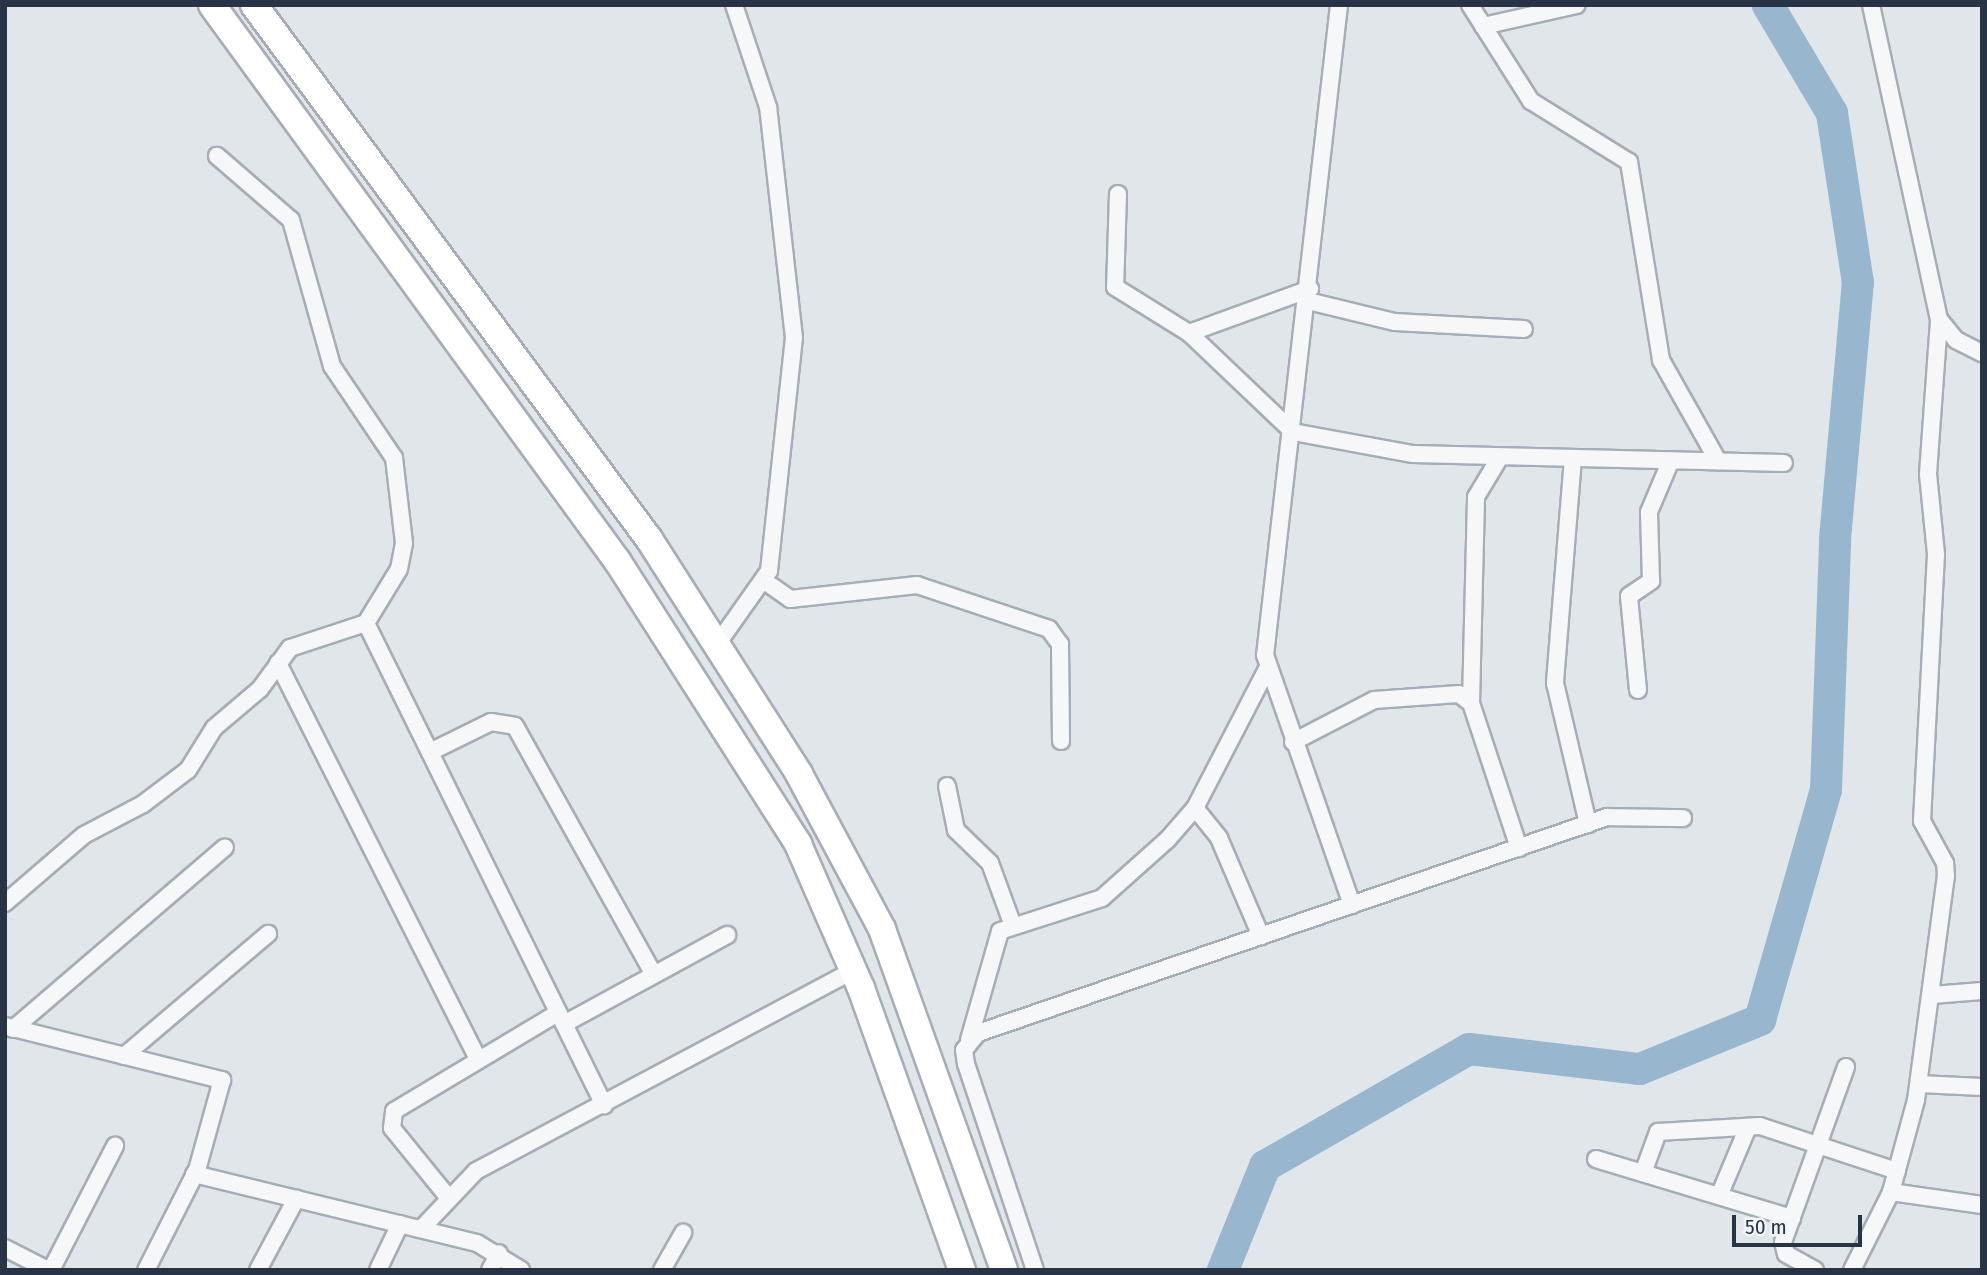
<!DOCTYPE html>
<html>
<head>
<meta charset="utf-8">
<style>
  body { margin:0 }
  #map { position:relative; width:1987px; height:1275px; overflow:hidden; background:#e1e6eb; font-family:"Fira Sans Condensed",sans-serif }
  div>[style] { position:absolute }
  .river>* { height:32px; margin:-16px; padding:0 16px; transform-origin:16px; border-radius:16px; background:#99b6cf }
  .roads { filter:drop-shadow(2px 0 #a6adb6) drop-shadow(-2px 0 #a6adb6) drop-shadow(0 2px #a6adb6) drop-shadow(0 -2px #a6adb6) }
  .minor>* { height:16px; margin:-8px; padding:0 8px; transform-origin:8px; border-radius:8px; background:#f5f7f9 }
  .trunk>* { height:26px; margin:-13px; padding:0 13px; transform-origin:13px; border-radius:13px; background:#fff }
  span { translate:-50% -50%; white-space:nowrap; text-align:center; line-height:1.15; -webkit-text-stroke:6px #f1f5f8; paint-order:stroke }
  .frame { position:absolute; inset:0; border:7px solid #283445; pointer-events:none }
  .scale { position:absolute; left:1732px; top:1215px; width:130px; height:32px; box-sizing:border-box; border:4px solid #283445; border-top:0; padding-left:9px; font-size:21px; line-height:24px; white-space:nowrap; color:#283445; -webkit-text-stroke:5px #f1f5f8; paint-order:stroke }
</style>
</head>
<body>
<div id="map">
  <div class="river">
    <i style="left:1223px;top:1270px;width:112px;rotate:-68deg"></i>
    <i style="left:1265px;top:1166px;width:235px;rotate:-29.8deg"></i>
    <i style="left:1469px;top:1049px;width:172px;rotate:6.7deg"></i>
    <i style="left:1640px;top:1069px;width:130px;rotate:-22.2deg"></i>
    <i style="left:1760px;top:1020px;width:239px;rotate:-74deg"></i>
    <i style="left:1826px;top:790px;width:251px;rotate:-87.9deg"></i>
    <i style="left:1835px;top:539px;width:257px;rotate:-84.9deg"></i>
    <i style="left:1858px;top:283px;width:172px;rotate:-98.7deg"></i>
    <i style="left:1832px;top:113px;width:126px;rotate:-120.7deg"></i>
  </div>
  <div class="roads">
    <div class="minor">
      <i style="left:1339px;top:5px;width:654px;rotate:96.49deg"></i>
      <i style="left:1265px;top:655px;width:265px;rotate:70.8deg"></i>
      <i style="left:1470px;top:5px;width:114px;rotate:57.6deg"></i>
      <i style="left:1531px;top:101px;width:115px;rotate:31.9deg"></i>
      <i style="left:1629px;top:162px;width:201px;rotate:80.8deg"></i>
      <i style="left:1661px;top:360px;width:116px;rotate:60.6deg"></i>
      <i style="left:1871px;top:5px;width:321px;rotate:77.8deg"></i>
      <i style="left:1939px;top:319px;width:27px;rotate:51deg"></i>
      <i style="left:1956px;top:340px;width:29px;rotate:27deg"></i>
      <i style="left:1483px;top:26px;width:96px;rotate:-12.6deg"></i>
      <i style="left:1118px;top:194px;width:93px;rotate:91.8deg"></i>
      <i style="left:1115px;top:287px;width:87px;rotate:31.9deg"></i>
      <i style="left:1189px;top:333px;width:144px;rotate:43.6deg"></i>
      <i style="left:1293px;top:432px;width:122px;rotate:10.4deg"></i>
      <i style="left:1413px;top:454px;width:371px;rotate:1.4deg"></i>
      <i style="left:1308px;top:301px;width:89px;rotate:13.6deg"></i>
      <i style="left:1395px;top:322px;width:129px;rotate:3.1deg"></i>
      <i style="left:1189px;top:333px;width:129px;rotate:-20deg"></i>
      <i style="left:1573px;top:458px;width:226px;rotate:94.6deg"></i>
      <i style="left:1555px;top:683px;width:145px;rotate:76.8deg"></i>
      <i style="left:763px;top:580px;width:33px;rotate:35deg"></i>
      <i style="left:790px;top:599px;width:128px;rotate:-6.3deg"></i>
      <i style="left:917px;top:585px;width:139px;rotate:18.4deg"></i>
      <i style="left:1049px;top:629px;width:19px;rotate:54deg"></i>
      <i style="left:1060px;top:644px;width:97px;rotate:89.4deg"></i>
      <i style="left:366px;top:623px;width:538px;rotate:63.72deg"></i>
      <i style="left:718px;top:643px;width:88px;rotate:-54.7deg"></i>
      <i style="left:769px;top:571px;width:234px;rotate:-83.9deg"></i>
      <i style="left:794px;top:338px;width:232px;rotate:-96.4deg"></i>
      <i style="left:768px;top:107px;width:108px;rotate:-108.4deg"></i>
      <i style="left:278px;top:663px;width:444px;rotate:63.2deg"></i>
      <i style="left:1638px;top:690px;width:94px;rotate:-95.5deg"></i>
      <i style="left:1629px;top:596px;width:27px;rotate:-34deg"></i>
      <i style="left:1651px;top:581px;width:69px;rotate:-91.7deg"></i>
      <i style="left:1649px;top:512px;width:56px;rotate:-67.1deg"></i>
      <i style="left:1471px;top:703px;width:206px;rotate:-88.6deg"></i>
      <i style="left:1476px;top:497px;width:47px;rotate:-59deg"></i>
      <i style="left:1293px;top:742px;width:91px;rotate:-27.4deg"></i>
      <i style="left:1374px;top:700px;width:85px;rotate:-4deg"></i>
      <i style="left:1459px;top:694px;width:15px;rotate:37deg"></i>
      <i style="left:1471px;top:703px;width:153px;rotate:71.7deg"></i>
      <i style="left:430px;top:752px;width:68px;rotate:-26.2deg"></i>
      <i style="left:491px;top:722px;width:24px;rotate:9deg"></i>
      <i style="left:515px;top:726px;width:285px;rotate:60.8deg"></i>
      <i style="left:947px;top:786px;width:45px;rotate:78.4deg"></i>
      <i style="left:956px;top:830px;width:47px;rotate:44.1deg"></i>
      <i style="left:990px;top:863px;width:64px;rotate:69.9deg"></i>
      <i style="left:1195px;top:808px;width:38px;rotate:51deg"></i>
      <i style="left:1219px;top:838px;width:107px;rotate:66.8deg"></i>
      <i style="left:5px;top:903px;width:104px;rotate:-40.7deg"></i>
      <i style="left:84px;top:835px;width:67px;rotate:-27.7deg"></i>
      <i style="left:143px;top:804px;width:56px;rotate:-37.1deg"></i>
      <i style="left:188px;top:770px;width:49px;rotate:-58.2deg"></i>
      <i style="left:214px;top:728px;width:60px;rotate:-40.3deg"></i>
      <i style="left:260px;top:689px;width:51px;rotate:-53.8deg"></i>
      <i style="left:290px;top:648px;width:80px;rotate:-18.2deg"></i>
      <i style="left:366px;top:623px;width:63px;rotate:-58.6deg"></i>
      <i style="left:399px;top:569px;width:26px;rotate:-79deg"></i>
      <i style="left:404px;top:543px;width:86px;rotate:-96.7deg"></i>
      <i style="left:394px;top:458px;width:111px;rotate:-124deg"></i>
      <i style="left:332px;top:366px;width:152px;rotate:-105.7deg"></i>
      <i style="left:291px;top:220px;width:98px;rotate:-139.1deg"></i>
      <i style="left:1932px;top:995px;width:50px;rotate:-4.6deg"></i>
      <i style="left:564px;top:1024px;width:186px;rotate:-28.6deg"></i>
      <i style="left:5px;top:1026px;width:224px;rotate:14deg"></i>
      <i style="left:222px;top:1080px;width:93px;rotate:105.5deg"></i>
      <i style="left:197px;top:1170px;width:112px;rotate:117deg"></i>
      <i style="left:13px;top:1029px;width:279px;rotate:-40.6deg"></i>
      <i style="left:969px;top:1040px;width:113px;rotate:-74.1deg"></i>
      <i style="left:1000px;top:931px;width:107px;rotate:-17.9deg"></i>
      <i style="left:1102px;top:898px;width:89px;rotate:-41.8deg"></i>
      <i style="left:1168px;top:839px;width:41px;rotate:-48.9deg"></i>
      <i style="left:1195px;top:808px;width:157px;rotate:-62.6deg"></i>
      <i style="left:124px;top:1056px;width:189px;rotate:-40.3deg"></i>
      <i style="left:1919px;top:1084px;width:63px;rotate:2.7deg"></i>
      <i style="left:1596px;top:1159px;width:205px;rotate:16.8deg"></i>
      <i style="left:1643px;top:1173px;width:44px;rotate:-69.9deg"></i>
      <i style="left:1658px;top:1132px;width:102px;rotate:-3.4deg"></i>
      <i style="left:1760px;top:1126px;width:144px;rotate:18.2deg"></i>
      <i style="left:194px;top:1174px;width:291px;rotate:13.7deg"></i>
      <i style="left:477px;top:1243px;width:52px;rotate:31.5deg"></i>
      <i style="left:1891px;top:1192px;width:92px;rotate:8.1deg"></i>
      <i style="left:1719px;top:1196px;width:75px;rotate:-67.2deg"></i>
      <i style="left:448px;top:1197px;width:89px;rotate:-129.1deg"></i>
      <i style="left:392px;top:1128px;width:17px;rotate:-83deg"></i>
      <i style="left:394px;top:1111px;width:191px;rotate:-30.9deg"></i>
      <i style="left:421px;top:1229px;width:80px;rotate:-46.5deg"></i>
      <i style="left:476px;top:1171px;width:428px;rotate:-28deg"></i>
      <i style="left:5px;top:1248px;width:48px;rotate:27.1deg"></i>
      <i style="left:51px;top:1270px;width:140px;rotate:-62.7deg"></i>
      <i style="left:258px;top:1270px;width:81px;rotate:-61.8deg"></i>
      <i style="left:378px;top:1270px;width:51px;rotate:-64.4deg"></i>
      <i style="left:490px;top:1270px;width:19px;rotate:-62deg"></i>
      <i style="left:662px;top:1270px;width:43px;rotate:-60.4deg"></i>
      <i style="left:1035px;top:1270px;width:217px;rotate:-108.5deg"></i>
      <i style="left:966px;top:1064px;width:14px;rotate:-98deg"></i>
      <i style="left:964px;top:1050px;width:22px;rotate:-51deg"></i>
      <i style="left:978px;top:1033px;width:665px;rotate:-18.95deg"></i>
      <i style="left:1607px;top:817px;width:76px;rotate:0.8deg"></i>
      <i style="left:1815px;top:1270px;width:33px;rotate:-151deg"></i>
      <i style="left:1786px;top:1254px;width:12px;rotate:-104deg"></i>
      <i style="left:1783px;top:1242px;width:186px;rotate:-70.2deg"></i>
      <i style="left:1852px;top:1270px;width:87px;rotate:-63.4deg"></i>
      <i style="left:1891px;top:1192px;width:95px;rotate:-74.8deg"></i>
      <i style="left:1916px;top:1100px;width:226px;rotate:-82.4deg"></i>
      <i style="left:1946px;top:876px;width:13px;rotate:-94deg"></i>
      <i style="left:1945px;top:863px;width:48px;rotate:-118.7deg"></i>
      <i style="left:1922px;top:821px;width:267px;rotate:-87deg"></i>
      <i style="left:1936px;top:554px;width:80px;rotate:-95.7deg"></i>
      <i style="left:1928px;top:474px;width:155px;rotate:-85.9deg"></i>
    </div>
    <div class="trunk">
      <i style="left:212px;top:5px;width:689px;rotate:53.91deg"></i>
      <i style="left:618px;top:562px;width:335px;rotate:57.4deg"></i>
      <i style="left:798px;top:844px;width:157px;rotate:66.4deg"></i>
      <i style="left:861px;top:988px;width:300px;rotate:70.3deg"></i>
      <i style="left:254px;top:5px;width:664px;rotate:53.51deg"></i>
      <i style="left:649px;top:539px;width:279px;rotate:57.4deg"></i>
      <i style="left:799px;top:774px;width:176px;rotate:61.8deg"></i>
      <i style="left:882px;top:929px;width:362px;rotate:70.3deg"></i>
    </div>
  </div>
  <div class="frame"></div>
  <div class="scale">50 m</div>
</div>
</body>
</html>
